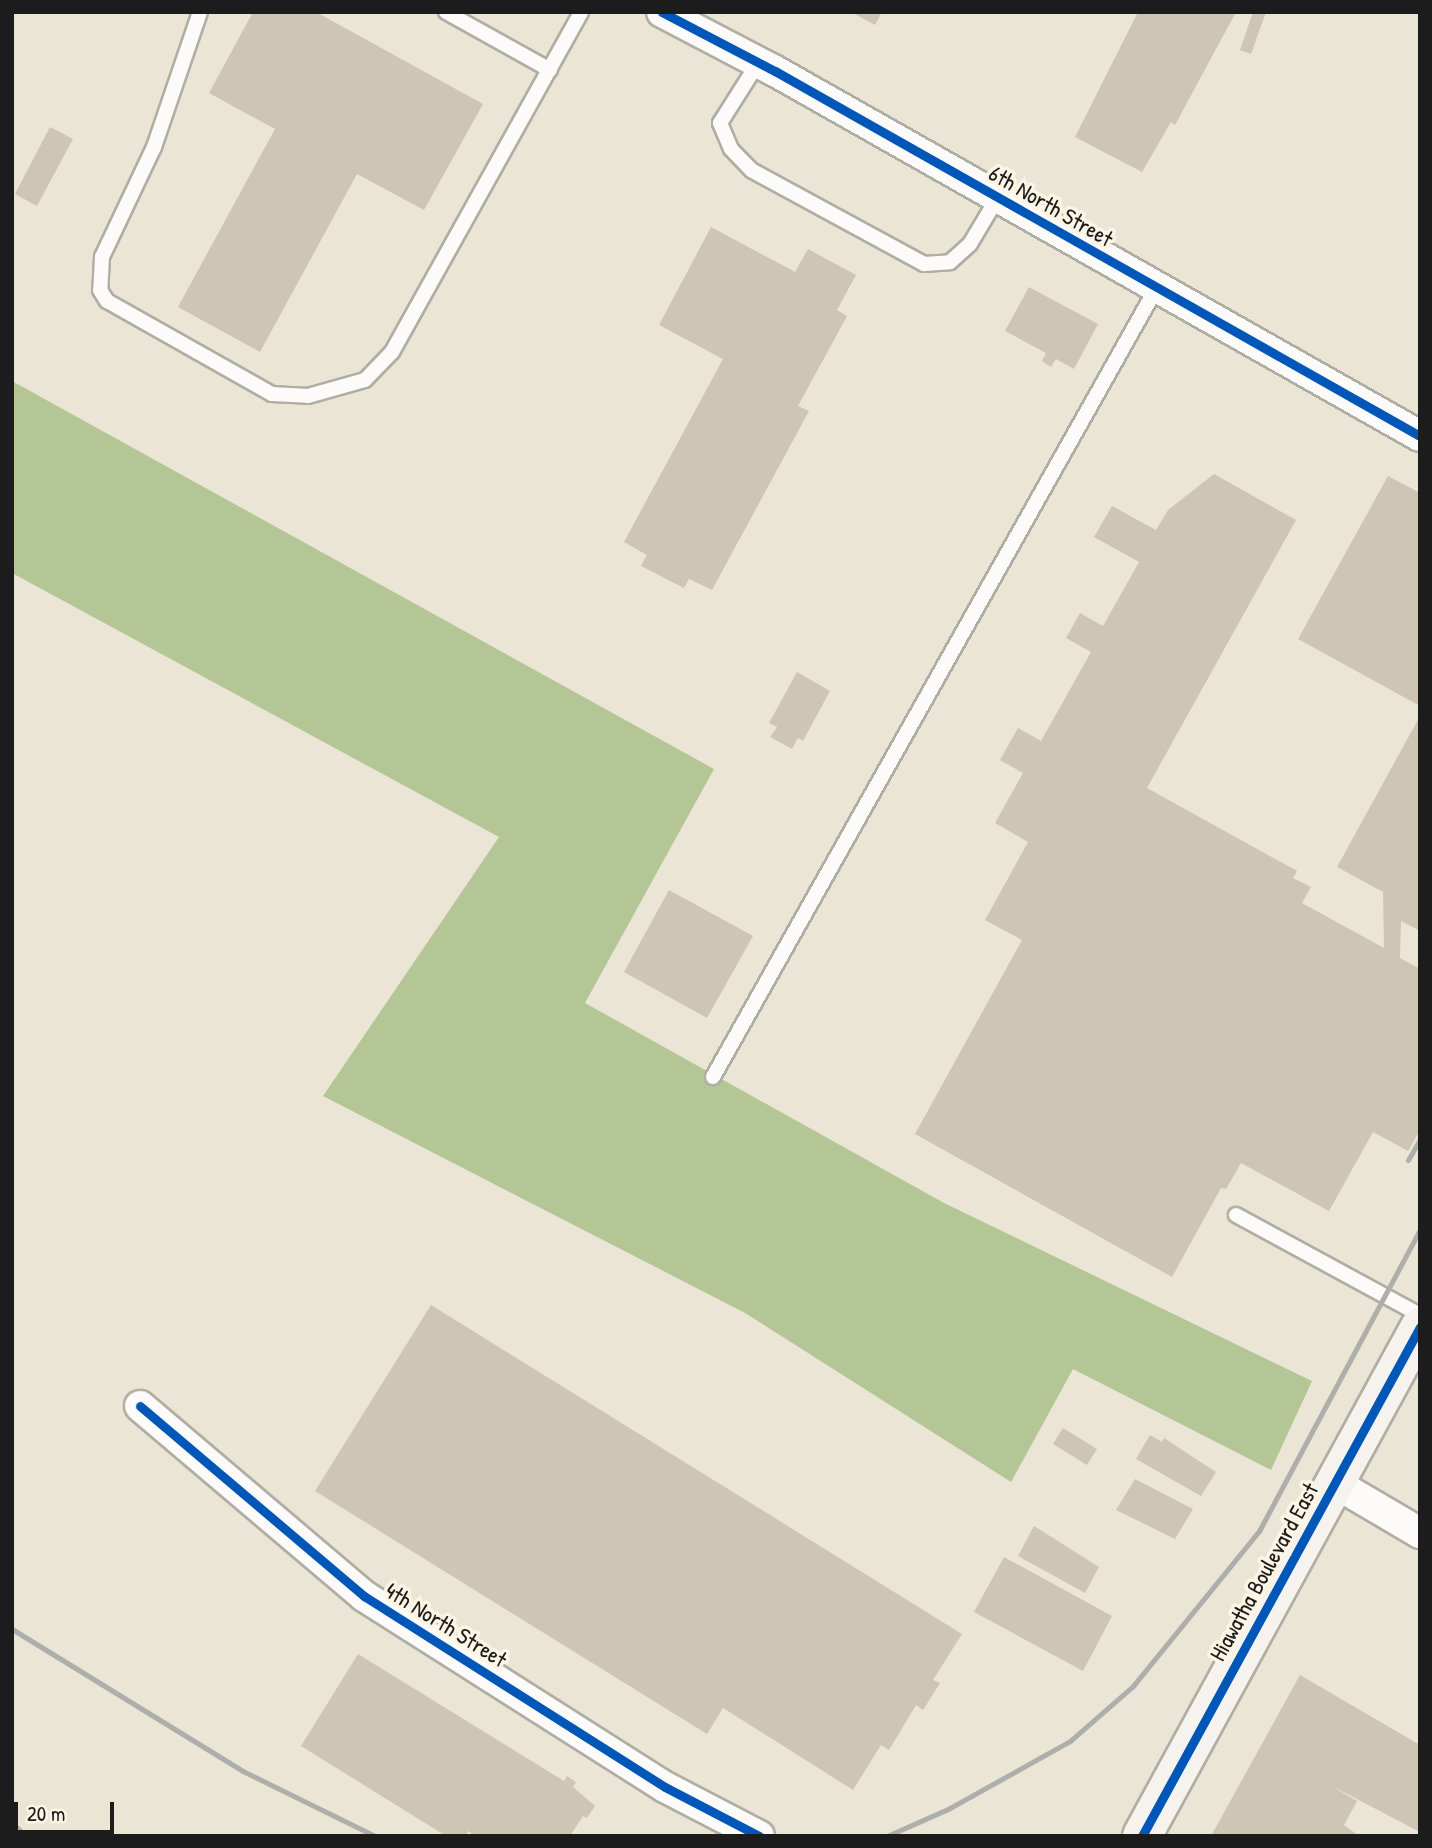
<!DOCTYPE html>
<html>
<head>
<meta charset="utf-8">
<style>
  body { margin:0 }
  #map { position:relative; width:1432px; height:1848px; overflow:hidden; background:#eae5d5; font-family:"Patrick Hand",sans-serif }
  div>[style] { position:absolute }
  .forest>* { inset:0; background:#b4c696 }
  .building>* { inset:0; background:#cec5b5 }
  .roads { filter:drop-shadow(2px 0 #b0ada3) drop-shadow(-2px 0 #b0ada3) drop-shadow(0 2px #b0ada3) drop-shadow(0 -2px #b0ada3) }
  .lane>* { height:14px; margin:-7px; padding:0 7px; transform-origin:7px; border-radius:7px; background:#fcfbf9 }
  .street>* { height:30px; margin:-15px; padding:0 15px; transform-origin:15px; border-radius:15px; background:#fcfbf9 }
  .secondary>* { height:38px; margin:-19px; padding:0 19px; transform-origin:19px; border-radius:19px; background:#f6f3ee }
  .rail>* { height:5px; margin:-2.5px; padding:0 2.5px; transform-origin:2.5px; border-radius:2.5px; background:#aeaeab }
  .cycleway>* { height:9px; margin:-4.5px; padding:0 4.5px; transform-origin:4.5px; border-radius:4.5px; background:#0057b8 }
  span { translate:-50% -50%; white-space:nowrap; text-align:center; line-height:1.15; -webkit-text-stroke:7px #fcf5e5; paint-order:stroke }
  .street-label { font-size:23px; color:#1c1c1c }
  .frame { position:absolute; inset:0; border:14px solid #1c1c1c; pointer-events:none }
  .scale { position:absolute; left:14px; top:1802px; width:100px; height:32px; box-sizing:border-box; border:4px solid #1c1c1c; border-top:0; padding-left:9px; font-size:21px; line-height:24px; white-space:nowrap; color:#1c1c1c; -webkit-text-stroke:5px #fcf5e5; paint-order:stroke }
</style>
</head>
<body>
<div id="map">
  <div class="forest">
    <i style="clip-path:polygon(12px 381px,714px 769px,585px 1003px,944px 1203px,1312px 1381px,1271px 1470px,1073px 1369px,1011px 1482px,745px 1313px,323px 1096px,499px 837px,12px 573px)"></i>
  </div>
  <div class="building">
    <i style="clip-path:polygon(253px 12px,316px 12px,483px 104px,424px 210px,357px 174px,260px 352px,178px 307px,275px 129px,209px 93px)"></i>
    <i style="clip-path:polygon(851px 12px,882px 12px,875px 25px)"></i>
    <i style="clip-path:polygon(1138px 12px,1236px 12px,1175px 125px,1171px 122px,1142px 172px,1075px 137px)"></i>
    <i style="clip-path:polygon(1253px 12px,1266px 12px,1251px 54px,1240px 50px)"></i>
    <i style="clip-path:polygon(50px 127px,73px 139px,37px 206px,15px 194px)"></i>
    <i style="clip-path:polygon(711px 227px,795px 272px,808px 249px,856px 275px,837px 310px,847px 316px,798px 406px,809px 411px,712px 590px,689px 579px,684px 588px,641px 566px,647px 555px,624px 542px,723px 359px,659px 325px)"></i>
    <i style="clip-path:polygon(1029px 287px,1098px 324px,1074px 369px,1056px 359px,1051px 367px,1042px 361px,1046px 353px,1005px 331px)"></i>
    <i style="clip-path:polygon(1214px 474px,1296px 520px,1147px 788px,1297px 871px,1293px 878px,1311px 887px,1302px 903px,1384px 948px,1383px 892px,1337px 867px,1420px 716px,1420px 931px,1401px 921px,1400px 958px,1420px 969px,1420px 1130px,1408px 1151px,1373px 1132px,1329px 1211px,1241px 1163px,1226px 1189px,1221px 1188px,1172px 1277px,915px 1134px,1022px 940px,985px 920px,1028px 842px,995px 823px,1023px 773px,1000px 760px,1018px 728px,1041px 741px,1091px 652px,1066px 638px,1080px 613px,1103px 626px,1139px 562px,1094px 537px,1112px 506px,1156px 530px,1168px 510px)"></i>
    <i style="clip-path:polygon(1388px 476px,1420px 493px,1420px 706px,1298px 639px)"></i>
    <i style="clip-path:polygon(797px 672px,830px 691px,803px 741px,798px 738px,792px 749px,770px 737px,777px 727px,769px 723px)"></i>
    <i style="clip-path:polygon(669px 890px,753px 936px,707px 1018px,624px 972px)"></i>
    <i style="clip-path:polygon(431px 1305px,962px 1634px,933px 1680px,940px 1683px,923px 1710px,916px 1705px,889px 1750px,881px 1745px,853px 1790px,723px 1708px,707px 1734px,315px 1491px)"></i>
    <i style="clip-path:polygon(1063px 1428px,1097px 1449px,1087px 1465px,1053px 1444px)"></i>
    <i style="clip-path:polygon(1150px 1435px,1162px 1442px,1164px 1438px,1216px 1472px,1201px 1496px,1136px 1459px)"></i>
    <i style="clip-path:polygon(1135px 1479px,1193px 1509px,1175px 1539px,1116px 1510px)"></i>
    <i style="clip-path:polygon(1034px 1526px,1099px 1567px,1085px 1593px,1018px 1556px)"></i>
    <i style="clip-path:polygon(1004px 1557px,1112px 1616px,1083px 1671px,974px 1612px)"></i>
    <i style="clip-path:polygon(358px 1654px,564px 1781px,567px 1776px,576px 1782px,573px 1787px,595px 1806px,587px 1818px,583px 1816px,570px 1836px,476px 1836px,468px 1831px,466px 1836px,446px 1836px,301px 1746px)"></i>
    <i style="clip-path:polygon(1300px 1675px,1420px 1745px,1420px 1832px,1330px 1785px,1357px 1801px,1344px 1825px,1359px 1836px,1211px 1836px)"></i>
  </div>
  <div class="roads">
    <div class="lane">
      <i style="left:200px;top:12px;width:143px;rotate:108.8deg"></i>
      <i style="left:154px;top:147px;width:122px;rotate:115.3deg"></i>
      <i style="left:102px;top:257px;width:33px;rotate:93deg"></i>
      <i style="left:100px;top:290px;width:13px;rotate:58deg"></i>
      <i style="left:107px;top:301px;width:189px;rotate:29.4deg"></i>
      <i style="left:272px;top:394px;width:36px;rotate:3deg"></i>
      <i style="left:308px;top:396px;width:59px;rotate:-15.7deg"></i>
      <i style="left:365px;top:380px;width:39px;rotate:-46deg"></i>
      <i style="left:392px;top:352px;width:389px;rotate:-60.9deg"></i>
      <i style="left:446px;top:12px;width:119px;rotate:29.1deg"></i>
      <i style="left:758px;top:63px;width:71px;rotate:122.3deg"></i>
      <i style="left:720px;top:123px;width:28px;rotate:67deg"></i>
      <i style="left:731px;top:149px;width:29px;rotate:46deg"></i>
      <i style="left:751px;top:170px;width:197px;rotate:28.5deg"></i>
      <i style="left:924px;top:264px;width:26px;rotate:-4deg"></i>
      <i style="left:950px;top:262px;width:27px;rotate:-42deg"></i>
      <i style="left:970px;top:244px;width:55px;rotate:-59.2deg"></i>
      <i style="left:713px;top:1077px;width:906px;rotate:-60.66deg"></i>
      <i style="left:1236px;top:1215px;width:209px;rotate:28.5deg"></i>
      <i style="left:12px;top:1833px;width:4px;rotate:45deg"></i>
    </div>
    <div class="street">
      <i style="left:662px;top:12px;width:127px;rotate:27.6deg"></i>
      <i style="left:775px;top:71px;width:741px;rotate:29.51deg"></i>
      <i style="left:140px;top:1406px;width:294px;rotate:40.3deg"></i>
      <i style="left:364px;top:1596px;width:356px;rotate:32.4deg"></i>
      <i style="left:665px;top:1787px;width:106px;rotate:27.5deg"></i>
      <i style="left:1335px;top:1483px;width:99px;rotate:30.5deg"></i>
    </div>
    <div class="secondary">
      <i style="left:1142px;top:1836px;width:580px;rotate:-61.36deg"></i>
    </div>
  </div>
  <div class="rail">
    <i style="left:1408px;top:1160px;width:24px;rotate:-60deg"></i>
    <i style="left:12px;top:1629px;width:271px;rotate:31.6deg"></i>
    <i style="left:243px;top:1771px;width:147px;rotate:26.2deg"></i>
    <i style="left:887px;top:1836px;width:67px;rotate:-23.9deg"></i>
    <i style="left:948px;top:1809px;width:140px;rotate:-29.1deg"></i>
    <i style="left:1070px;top:1741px;width:84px;rotate:-41.1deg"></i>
    <i style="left:1133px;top:1686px;width:200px;rotate:-50.9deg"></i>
    <i style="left:1259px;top:1531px;width:341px;rotate:-61.9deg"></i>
  </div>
  <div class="cycleway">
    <i style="left:662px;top:12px;width:127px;rotate:27.6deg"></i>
    <i style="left:775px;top:71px;width:741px;rotate:29.51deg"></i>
    <i style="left:140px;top:1406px;width:294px;rotate:40.3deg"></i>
    <i style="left:364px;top:1596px;width:356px;rotate:32.4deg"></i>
    <i style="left:665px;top:1787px;width:106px;rotate:27.5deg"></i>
    <i style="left:1142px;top:1836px;width:580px;rotate:-61.36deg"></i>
  </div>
  <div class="street-label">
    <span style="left:1051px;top:206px;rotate:30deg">6th North Street</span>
    <span style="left:1264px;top:1572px;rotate:-61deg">Hiawatha Boulevard East</span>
    <span style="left:446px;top:1625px;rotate:32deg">4th North Street</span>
  </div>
  <div class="frame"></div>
  <div class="scale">20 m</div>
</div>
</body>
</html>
